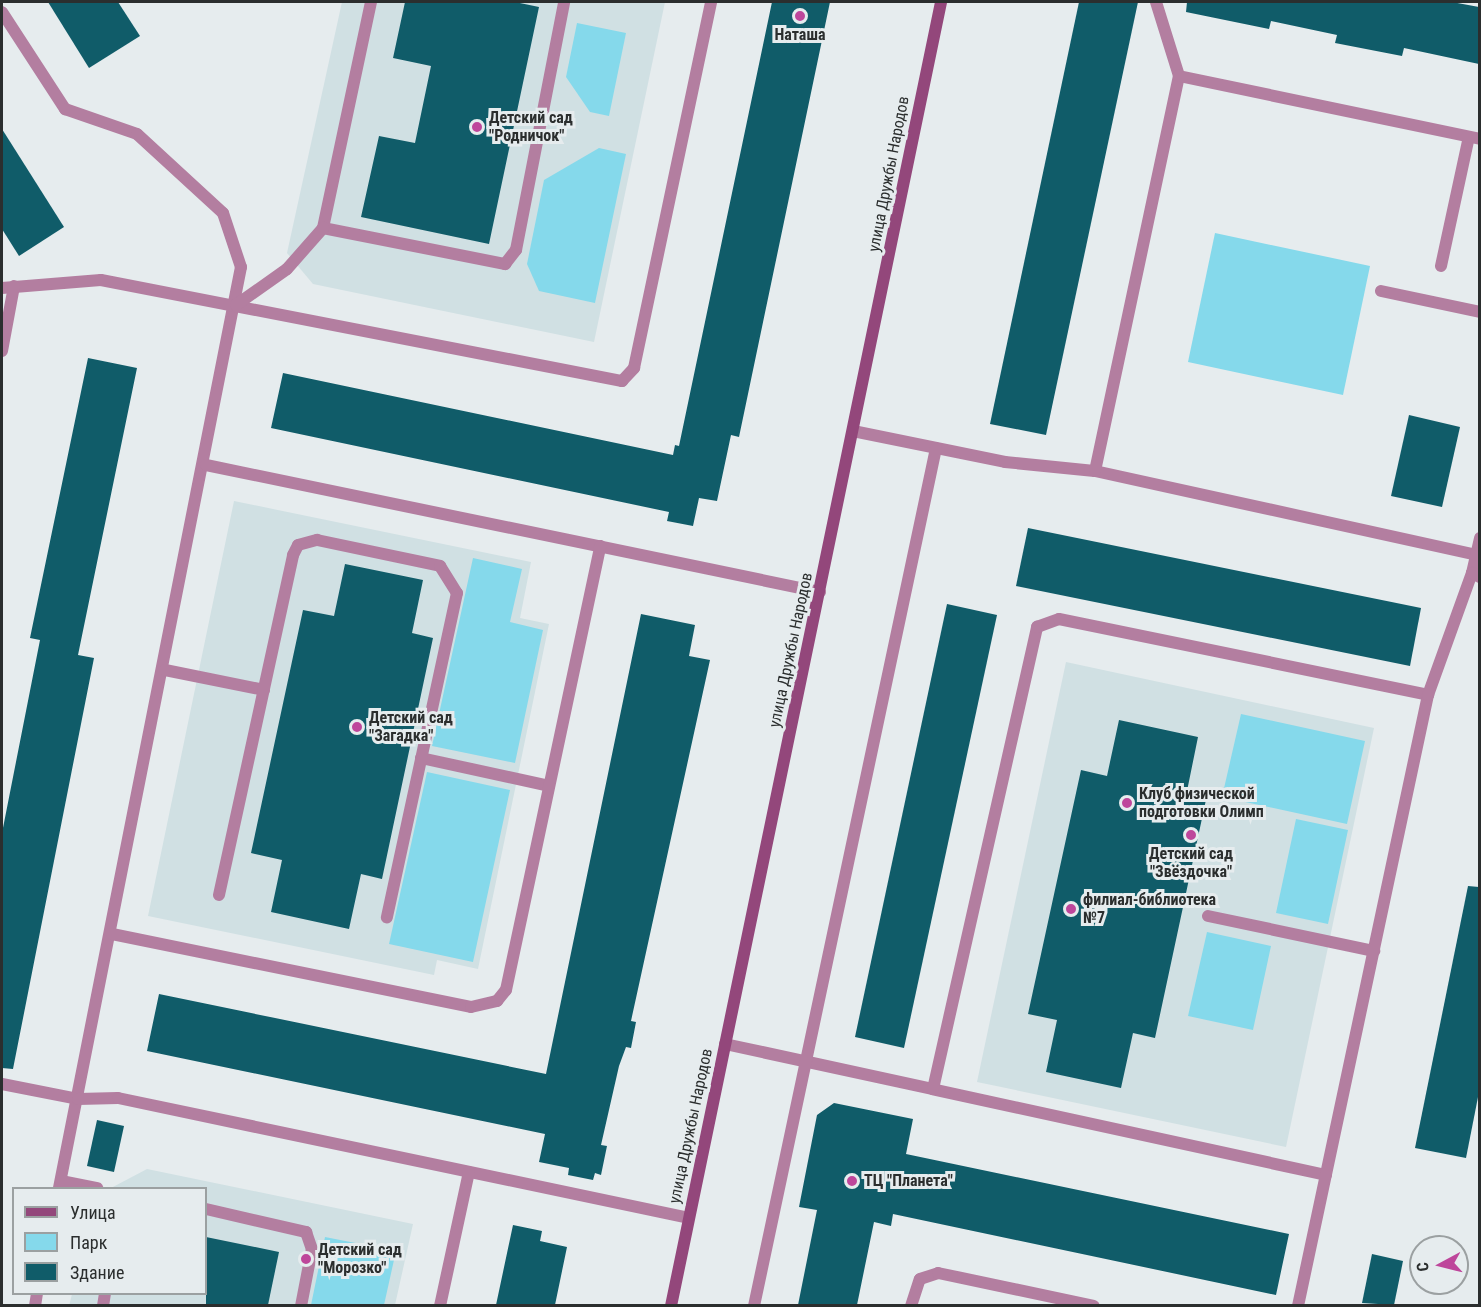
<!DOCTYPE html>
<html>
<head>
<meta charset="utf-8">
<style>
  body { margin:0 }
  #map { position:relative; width:1481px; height:1307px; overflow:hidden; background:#e6ecee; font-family:"Roboto Condensed",sans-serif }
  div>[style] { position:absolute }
  .built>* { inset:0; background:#d0e0e3 }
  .green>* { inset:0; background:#85d9eb }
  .building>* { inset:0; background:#105c69 }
  .lane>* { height:12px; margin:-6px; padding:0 6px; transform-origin:6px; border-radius:6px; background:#b37ea0 }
  .secondary>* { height:12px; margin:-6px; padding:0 6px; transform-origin:6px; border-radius:6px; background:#93477b }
  .dots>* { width:16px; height:16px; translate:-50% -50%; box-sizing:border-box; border:3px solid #e6ecee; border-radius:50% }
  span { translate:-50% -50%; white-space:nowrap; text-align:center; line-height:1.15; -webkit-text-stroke:6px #e6ecee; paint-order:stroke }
  .poi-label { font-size:16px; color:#2b2e2e; font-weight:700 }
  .left { translate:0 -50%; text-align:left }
  .street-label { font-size:16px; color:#2b2e2e }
  .frame { position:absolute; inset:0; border:3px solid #2b2e2e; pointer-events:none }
  .legend { position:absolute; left:12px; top:1187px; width:195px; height:108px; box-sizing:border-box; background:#e6ecee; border:2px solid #9ba0a1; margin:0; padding:8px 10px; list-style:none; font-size:18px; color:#2b2e2e }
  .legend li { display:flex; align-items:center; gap:12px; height:30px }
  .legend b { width:30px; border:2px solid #9ba0a1 }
  .north { position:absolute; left:1409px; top:1235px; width:60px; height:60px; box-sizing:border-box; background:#e6ecee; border:2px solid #9ba0a1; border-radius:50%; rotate:263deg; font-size:16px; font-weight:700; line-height:24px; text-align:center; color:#2b2e2e }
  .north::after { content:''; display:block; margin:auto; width:21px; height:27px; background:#be469b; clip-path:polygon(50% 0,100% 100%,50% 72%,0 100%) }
</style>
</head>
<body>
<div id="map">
  <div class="built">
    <i style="clip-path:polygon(342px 2px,665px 2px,594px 342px,313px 284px,287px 253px)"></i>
    <i style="clip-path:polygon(234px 501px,531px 562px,520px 618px,549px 624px,478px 969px,437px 960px,434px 975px,148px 916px)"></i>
    <i style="clip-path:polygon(1066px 662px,1374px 728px,1286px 1147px,977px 1082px)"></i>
    <i style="clip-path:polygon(147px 1169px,413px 1224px,395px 1305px,69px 1306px,72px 1294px,206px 1294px,206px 1188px,111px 1188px)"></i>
  </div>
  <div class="green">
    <i style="clip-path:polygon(577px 23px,626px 33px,609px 116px,590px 112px,566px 77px)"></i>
    <i style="clip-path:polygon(599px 148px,626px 154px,595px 303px,539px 291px,527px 264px,544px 180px)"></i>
    <i style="clip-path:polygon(1215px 233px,1370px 266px,1343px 395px,1188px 362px)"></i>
    <i style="clip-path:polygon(473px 558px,522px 569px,510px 622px,543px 630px,515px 763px,432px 746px)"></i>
    <i style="clip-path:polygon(1241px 714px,1365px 741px,1347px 824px,1222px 797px)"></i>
    <i style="clip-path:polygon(427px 772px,510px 790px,473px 962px,389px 944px)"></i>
    <i style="clip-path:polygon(1296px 819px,1348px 830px,1328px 924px,1276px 913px)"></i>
    <i style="clip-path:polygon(1207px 932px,1271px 946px,1253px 1030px,1188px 1016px)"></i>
    <i style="clip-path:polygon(325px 1237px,396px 1251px,384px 1305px,311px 1305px)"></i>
  </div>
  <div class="building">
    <i style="clip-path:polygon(48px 2px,118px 2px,140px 36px,89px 68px)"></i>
    <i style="clip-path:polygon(405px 2px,515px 2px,539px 7px,489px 244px,361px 217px,379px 136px,415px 143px,431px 66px,393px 58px)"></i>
    <i style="clip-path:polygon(772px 2px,830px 2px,739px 437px,731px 435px,717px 501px,699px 498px,693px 526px,667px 521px,669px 512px,271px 428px,283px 373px,673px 455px,675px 445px,679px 446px)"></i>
    <i style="clip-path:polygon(1079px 2px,1138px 2px,1046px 435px,990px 424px)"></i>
    <i style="clip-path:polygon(1187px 2px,1452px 2px,1479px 7px,1479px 64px,1404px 48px,1402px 56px,1335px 43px,1337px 35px,1271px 21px,1269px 29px,1186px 12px)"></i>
    <i style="clip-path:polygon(2px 129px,64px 227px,19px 256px,2px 229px)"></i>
    <i style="clip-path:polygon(88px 358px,137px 368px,78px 655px,94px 658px,13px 1069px,2px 1068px,2px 833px,40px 640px,30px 638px)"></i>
    <i style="clip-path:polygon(1409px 415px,1460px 427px,1442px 507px,1391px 496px)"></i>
    <i style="clip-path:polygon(1028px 528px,1421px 608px,1410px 666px,1016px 586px)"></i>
    <i style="clip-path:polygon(345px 564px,423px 580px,412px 633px,433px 638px,382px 879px,361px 874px,349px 929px,271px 912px,282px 860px,251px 853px,303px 610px,334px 616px)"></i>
    <i style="clip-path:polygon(947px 604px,997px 615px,904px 1048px,855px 1037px)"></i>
    <i style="clip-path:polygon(641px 614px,695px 625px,689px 656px,710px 660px,631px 1021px,636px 1022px,631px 1048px,626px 1047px,619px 1066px,601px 1145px,607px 1146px,601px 1175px,595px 1173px,593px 1180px,568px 1175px,569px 1168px,539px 1162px,545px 1134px,147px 1051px,159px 994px,546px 1074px)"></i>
    <i style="clip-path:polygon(1119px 720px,1198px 737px,1187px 791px,1207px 795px,1155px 1038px,1133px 1033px,1121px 1088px,1046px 1072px,1057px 1020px,1028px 1014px,1081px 770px,1107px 776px)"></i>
    <i style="clip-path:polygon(1468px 886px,1479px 887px,1479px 1092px,1466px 1158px,1415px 1148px)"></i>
    <i style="clip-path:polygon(834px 1103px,913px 1119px,906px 1154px,1289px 1234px,1276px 1295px,893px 1214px,891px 1226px,874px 1222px,857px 1305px,798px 1305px,817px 1210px,799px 1207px,817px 1115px)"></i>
    <i style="clip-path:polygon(97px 1120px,124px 1126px,114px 1172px,87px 1166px)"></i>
    <i style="clip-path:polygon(513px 1225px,542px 1231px,540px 1241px,567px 1247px,555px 1305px,496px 1305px)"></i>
    <i style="clip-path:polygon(206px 1237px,279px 1252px,268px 1305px,206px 1305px)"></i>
    <i style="clip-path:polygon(1372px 1254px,1403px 1261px,1394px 1305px,1362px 1303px)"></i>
  </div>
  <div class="lane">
    <i style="left:371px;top:2px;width:231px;rotate:102deg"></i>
    <i style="left:323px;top:228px;width:186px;rotate:11.2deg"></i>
    <i style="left:505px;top:264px;width:18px;rotate:-52deg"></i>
    <i style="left:516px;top:250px;width:253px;rotate:-79deg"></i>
    <i style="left:1156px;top:2px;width:77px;rotate:72.7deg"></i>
    <i style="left:2px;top:12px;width:116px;rotate:57deg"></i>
    <i style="left:65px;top:109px;width:76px;rotate:19.1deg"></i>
    <i style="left:137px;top:134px;width:117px;rotate:42.6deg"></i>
    <i style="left:223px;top:213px;width:57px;rotate:71.6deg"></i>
    <i style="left:241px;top:267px;width:939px;rotate:101.18deg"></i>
    <i style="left:1441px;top:266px;width:132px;rotate:-77.8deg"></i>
    <i style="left:2px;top:288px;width:99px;rotate:-4.6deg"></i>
    <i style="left:101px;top:280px;width:531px;rotate:10.97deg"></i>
    <i style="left:622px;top:381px;width:18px;rotate:-47deg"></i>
    <i style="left:634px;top:368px;width:374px;rotate:-78.1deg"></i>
    <i style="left:1381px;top:291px;width:101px;rotate:12deg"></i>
    <i style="left:236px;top:305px;width:62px;rotate:-35.2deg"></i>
    <i style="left:287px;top:269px;width:55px;rotate:-48.7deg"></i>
    <i style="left:2px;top:351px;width:66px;rotate:-79.5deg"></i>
    <i style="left:853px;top:431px;width:155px;rotate:11.5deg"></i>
    <i style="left:1005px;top:462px;width:90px;rotate:5.7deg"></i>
    <i style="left:1095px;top:471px;width:390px;rotate:12.4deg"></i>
    <i style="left:206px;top:465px;width:627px;rotate:11.69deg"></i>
    <i style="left:1095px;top:471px;width:404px;rotate:-78deg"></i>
    <i style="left:1179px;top:76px;width:308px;rotate:11.8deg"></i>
    <i style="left:1472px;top:573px;width:36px;rotate:-77deg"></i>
    <i style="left:165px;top:670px;width:101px;rotate:11.4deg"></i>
    <i style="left:421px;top:758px;width:131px;rotate:12.3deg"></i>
    <i style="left:219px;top:895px;width:348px;rotate:-77.7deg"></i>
    <i style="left:293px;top:555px;width:11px;rotate:-63deg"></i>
    <i style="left:298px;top:545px;width:20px;rotate:-15deg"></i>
    <i style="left:317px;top:540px;width:126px;rotate:11.9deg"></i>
    <i style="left:440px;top:566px;width:32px;rotate:58deg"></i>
    <i style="left:457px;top:593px;width:332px;rotate:102.2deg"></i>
    <i style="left:1208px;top:916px;width:170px;rotate:11.9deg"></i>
    <i style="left:112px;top:934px;width:366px;rotate:11.5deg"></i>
    <i style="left:471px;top:1007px;width:27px;rotate:-13deg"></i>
    <i style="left:497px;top:1001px;width:14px;rotate:-51deg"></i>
    <i style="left:506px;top:990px;width:454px;rotate:-78deg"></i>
    <i style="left:725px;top:1044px;width:213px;rotate:12.2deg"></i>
    <i style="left:2px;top:1084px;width:77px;rotate:11.2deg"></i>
    <i style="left:78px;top:1099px;width:40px;rotate:-1.4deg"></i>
    <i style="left:118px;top:1098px;width:583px;rotate:11.87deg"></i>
    <i style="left:1326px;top:1175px;width:402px;rotate:-167.7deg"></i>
    <i style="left:933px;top:1089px;width:474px;rotate:-77.3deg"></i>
    <i style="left:1037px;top:627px;width:23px;rotate:-20deg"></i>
    <i style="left:1059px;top:619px;width:377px;rotate:11.6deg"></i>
    <i style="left:61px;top:1181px;width:37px;rotate:11deg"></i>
    <i style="left:206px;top:1209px;width:103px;rotate:13deg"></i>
    <i style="left:306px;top:1232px;width:18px;rotate:71deg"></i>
    <i style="left:312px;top:1249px;width:58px;rotate:100.9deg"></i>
    <i style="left:35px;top:1306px;width:12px;rotate:-81deg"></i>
    <i style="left:103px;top:1306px;width:12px;rotate:-81deg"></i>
    <i style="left:440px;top:1306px;width:137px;rotate:-77.8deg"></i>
    <i style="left:754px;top:1306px;width:877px;rotate:-78.02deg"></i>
    <i style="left:911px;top:1306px;width:28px;rotate:-72deg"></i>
    <i style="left:920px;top:1279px;width:19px;rotate:-18deg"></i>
    <i style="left:938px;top:1273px;width:159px;rotate:11.9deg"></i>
    <i style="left:1298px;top:1306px;width:625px;rotate:-77.99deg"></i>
    <i style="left:1428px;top:695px;width:130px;rotate:-70.2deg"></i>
    <i style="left:1472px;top:573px;width:9px;rotate:27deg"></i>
  </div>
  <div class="secondary">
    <i style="left:671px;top:1306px;width:1332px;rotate:-78.3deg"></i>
  </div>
  <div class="dots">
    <i style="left:800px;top:16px;background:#be469b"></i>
    <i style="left:477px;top:127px;background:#be469b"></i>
    <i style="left:357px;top:727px;background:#be469b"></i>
    <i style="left:1127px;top:803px;background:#be469b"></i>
    <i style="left:1191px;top:835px;background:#be469b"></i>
    <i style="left:1071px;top:909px;background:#be469b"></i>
    <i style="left:852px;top:1181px;background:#be469b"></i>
    <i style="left:306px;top:1259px;background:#be469b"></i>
  </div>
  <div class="poi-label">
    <span style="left:800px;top:35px">Наташа</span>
    <span class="left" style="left:489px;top:127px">Детский сад<br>"Родничок"</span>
    <span class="left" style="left:369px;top:727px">Детский сад<br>"Загадка"</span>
    <span class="left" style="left:1139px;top:803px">Клуб физической<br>подготовки Олимп</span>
    <span style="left:1191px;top:863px">Детский сад<br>"Звёздочка"</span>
    <span class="left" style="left:1083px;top:909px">филиал-библиотека<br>№7</span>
    <span class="left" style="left:864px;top:1181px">ТЦ "Планета"</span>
    <span class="left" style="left:318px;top:1259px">Детский сад<br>"Морозко"</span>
  </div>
  <div class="street-label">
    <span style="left:889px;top:174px;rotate:-79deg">улица Дружбы Народов</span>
    <span style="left:791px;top:650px;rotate:-78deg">улица Дружбы Народов</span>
    <span style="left:691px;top:1126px;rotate:-78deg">улица Дружбы Народов</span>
  </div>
  <div class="frame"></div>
  <ul class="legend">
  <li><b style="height:8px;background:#93477b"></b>Улица</li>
  <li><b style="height:16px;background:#85d9eb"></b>Парк</li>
  <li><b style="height:16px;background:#105c69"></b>Здание</li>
  </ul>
  <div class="north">С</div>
</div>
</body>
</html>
